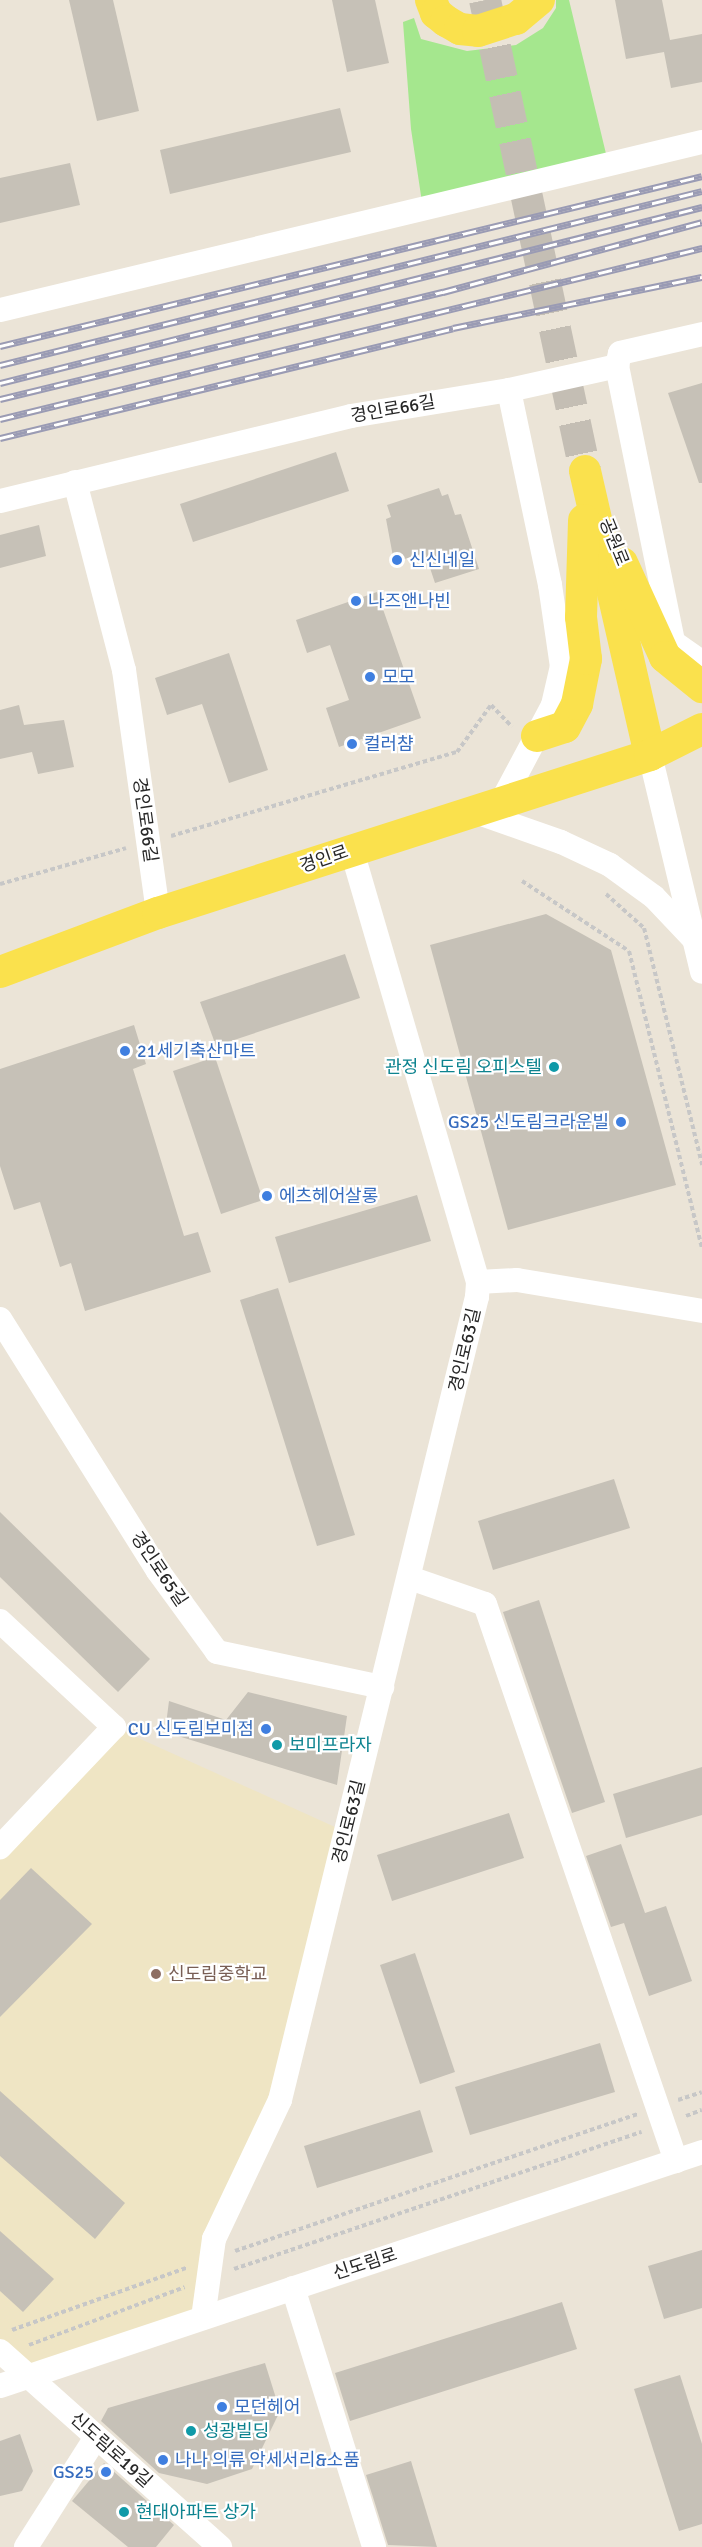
<!DOCTYPE html>
<html>
<head>
<meta charset="utf-8">
<style>
  body { margin:0 }
  #map { position:relative; width:702px; height:2547px; overflow:hidden; background:#ebe4d7; font-family:Signika,"Noto Sans KR",sans-serif }
  div>[style] { position:absolute }
  .education>* { inset:0; background:#efe5c4 }
  .green>* { inset:0; background:#a5e78e }
  .building>* { inset:0; background:#c6c1b7 }
  .major-tunnel>* { height:32px; margin-top:-16px; transform-origin:0; background:repeating-linear-gradient(90deg,#c4beb4 0 32px,transparent 0 48px) }
  .path>* { height:4px; margin-top:-2px; transform-origin:0; background:repeating-linear-gradient(90deg,#c7c7c7 0 4.5px,transparent 0 7.5px) }
  .minor>* { height:24px; margin:-12px; padding:0 12px; transform-origin:12px; border-radius:12px; background:#fff }
  .major>* { height:32px; margin:-16px; padding:0 16px; transform-origin:16px; border-radius:16px; background:#fae14d }
  .rail>* { height:7px; margin-top:-3.5px; transform-origin:0; background:repeating-linear-gradient(90deg,#fff 0 14px,#9a9bb4 0 28px); box-sizing:border-box; border-block:2px solid #9a9bb4 }
  .dots>* { width:16px; height:16px; translate:-50% -50%; box-sizing:border-box; border:3px solid #fff; border-radius:50% }
  span { translate:-50% -50%; white-space:nowrap; text-align:center; line-height:1.15; -webkit-text-stroke:4.5px #fff; paint-order:stroke }
  .street-label { font-size:18px; color:#272727 }
  .shop-label { font-size:18px; color:#366cbe }
  .left { translate:0 -50%; text-align:left }
  .right { translate:-100% -50%; text-align:right }
  .culture-label { font-size:18px; color:#0d838f }
  .education-label { font-size:18px; color:#785e54 }
</style>
</head>
<body>
<div id="map">
  <div class="education">
    <i style="clip-path:polygon(114px 1727px,346px 1832px,280px 2100px,214px 2239px,203px 2318px,28px 2376px,0 2351px,0 1847px)"></i>
  </div>
  <div class="green">
    <i style="clip-path:polygon(556px 0,569px 0,608px 162px,423px 209px,411px 129px,403px 22px,414px 18px,421px 39px,467px 51px,516px 45px,543px 28px,556px 8px)"></i>
  </div>
  <div class="building">
    <i style="clip-path:polygon(69px 0,113px 0,139px 111px,97px 121px)"></i>
    <i style="clip-path:polygon(332px 0,375px 0,389px 63px,347px 72px)"></i>
    <i style="clip-path:polygon(615px 0,662px 0,670px 40px,702px 34px,702px 82px,671px 88px,664px 52px,626px 59px)"></i>
    <i style="clip-path:polygon(340px 108px,351px 152px,170px 194px,160px 150px)"></i>
    <i style="clip-path:polygon(70px 163px,80px 205px,0 223px,0 178px)"></i>
    <i style="clip-path:polygon(702px 383px,702px 483px,699px 483px,668px 393px)"></i>
    <i style="clip-path:polygon(336px 452px,349px 491px,193px 542px,180px 504px)"></i>
    <i style="clip-path:polygon(439px 488px,442px 496px,448px 494px,455px 515px,461px 514px,479px 569px,435px 583px,425px 553px,394px 562px,386px 519px,391px 517px,387px 505px)"></i>
    <i style="clip-path:polygon(39px 525px,46px 556px,0 568px,0 535px)"></i>
    <i style="clip-path:polygon(377px 592px,421px 718px,339px 747px,326px 708px,349px 700px,330px 645px,307px 653px,296px 620px)"></i>
    <i style="clip-path:polygon(229px 653px,268px 770px,229px 783px,202px 704px,167px 715px,155px 678px)"></i>
    <i style="clip-path:polygon(19px 705px,24px 725px,64px 720px,74px 767px,38px 774px,32px 752px,0 759px,0 710px)"></i>
    <i style="clip-path:polygon(546px 914px,611px 950px,676px 1185px,508px 1230px,430px 945px)"></i>
    <i style="clip-path:polygon(345px 954px,360px 998px,216px 1046px,200px 1002px)"></i>
    <i style="clip-path:polygon(134px 1025px,146px 1064px,133px 1069px,184px 1236px,198px 1232px,211px 1272px,85px 1311px,71px 1263px,60px 1267px,40px 1202px,14px 1210px,0 1166px,0 1069px)"></i>
    <i style="clip-path:polygon(215px 1057px,263px 1200px,221px 1214px,173px 1071px)"></i>
    <i style="clip-path:polygon(417px 1195px,431px 1241px,289px 1283px,275px 1237px)"></i>
    <i style="clip-path:polygon(278px 1288px,355px 1535px,317px 1546px,240px 1300px)"></i>
    <i style="clip-path:polygon(614px 1479px,630px 1528px,493px 1570px,478px 1521px)"></i>
    <i style="clip-path:polygon(0 1512px,150px 1659px,118px 1692px,0 1577px)"></i>
    <i style="clip-path:polygon(539px 1600px,605px 1802px,572px 1813px,503px 1612px)"></i>
    <i style="clip-path:polygon(248px 1692px,347px 1716px,337px 1785px,165px 1732px,169px 1701px,226px 1720px)"></i>
    <i style="clip-path:polygon(702px 1767px,702px 1815px,626px 1838px,613px 1794px)"></i>
    <i style="clip-path:polygon(509px 1813px,524px 1858px,392px 1901px,377px 1855px)"></i>
    <i style="clip-path:polygon(621px 1844px,645px 1913px,666px 1906px,692px 1981px,649px 1996px,624px 1923px,611px 1927px,586px 1856px)"></i>
    <i style="clip-path:polygon(31px 1868px,92px 1924px,0 2017px,0 1900px)"></i>
    <i style="clip-path:polygon(415px 1953px,455px 2072px,420px 2084px,380px 1965px)"></i>
    <i style="clip-path:polygon(600px 2043px,615px 2092px,470px 2135px,455px 2087px)"></i>
    <i style="clip-path:polygon(0 2091px,125px 2203px,95px 2239px,0 2156px)"></i>
    <i style="clip-path:polygon(420px 2110px,433px 2152px,317px 2188px,304px 2146px)"></i>
    <i style="clip-path:polygon(0 2231px,54px 2279px,23px 2312px,0 2291px)"></i>
    <i style="clip-path:polygon(702px 2250px,702px 2308px,664px 2319px,648px 2266px)"></i>
    <i style="clip-path:polygon(562px 2302px,577px 2349px,350px 2421px,335px 2373px)"></i>
    <i style="clip-path:polygon(265px 2363px,280px 2411px,252px 2469px,207px 2484px,159px 2473px,101px 2421px,108px 2408px)"></i>
    <i style="clip-path:polygon(680px 2375px,702px 2444px,702px 2524px,679px 2531px,634px 2389px)"></i>
    <i style="clip-path:polygon(20px 2434px,33px 2471px,22px 2491px,0 2496px,0 2441px)"></i>
    <i style="clip-path:polygon(411px 2461px,437px 2547px,388px 2545px,366px 2475px)"></i>
    <i style="clip-path:polygon(104px 2463px,174px 2525px,156px 2547px,128px 2547px,72px 2501px)"></i>
  </div>
  <div class="major-tunnel">
    <i style="left:485px;top:0;width:481px;rotate:78deg"></i>
  </div>
  <div class="path">
    <i style="left:171px;top:836px;width:298px;rotate:-16.4deg"></i>
    <i style="left:457px;top:752px;width:58px;rotate:-54.1deg"></i>
    <i style="left:491px;top:705px;width:30px;rotate:46deg"></i>
    <i style="left:522px;top:881px;width:128px;rotate:33.2deg"></i>
    <i style="left:629px;top:951px;width:306px;rotate:76.2deg"></i>
    <i style="left:0;top:884px;width:131px;rotate:-15.9deg"></i>
    <i style="left:606px;top:894px;width:51px;rotate:41.8deg"></i>
    <i style="left:644px;top:928px;width:244px;rotate:76.2deg"></i>
    <i style="left:678px;top:2100px;width:25px;rotate:-18deg"></i>
    <i style="left:686px;top:2116px;width:17px;rotate:-21deg"></i>
    <i style="left:235px;top:2251px;width:425px;rotate:-18.8deg"></i>
    <i style="left:234px;top:2269px;width:430px;rotate:-18.6deg"></i>
    <i style="left:12px;top:2330px;width:185px;rotate:-19.6deg"></i>
    <i style="left:29px;top:2345px;width:166px;rotate:-20.4deg"></i>
  </div>
  <div class="minor">
    <i style="left:0;top:310px;width:722px;rotate:-13.46deg"></i>
    <i style="left:617px;top:366px;width:282px;rotate:78.5deg"></i>
    <i style="left:673px;top:642px;width:35px;rotate:35deg"></i>
    <i style="left:75px;top:482px;width:194px;rotate:75.4deg"></i>
    <i style="left:124px;top:670px;width:245px;rotate:82deg"></i>
    <i style="left:0;top:501px;width:361px;rotate:-13.6deg"></i>
    <i style="left:351px;top:416px;width:160px;rotate:-9.3deg"></i>
    <i style="left:509px;top:390px;width:111px;rotate:-12.5deg"></i>
    <i style="left:617px;top:366px;width:13px;rotate:-77deg"></i>
    <i style="left:620px;top:353px;width:84px;rotate:-13deg"></i>
    <i style="left:650px;top:755px;width:223px;rotate:76.5deg"></i>
    <i style="left:502px;top:801px;width:109px;rotate:-62deg"></i>
    <i style="left:553px;top:705px;width:39px;rotate:-77deg"></i>
    <i style="left:562px;top:667px;width:83px;rotate:-98.3deg"></i>
    <i style="left:550px;top:585px;width:199px;rotate:-101.9deg"></i>
    <i style="left:470px;top:810px;width:96px;rotate:19.4deg"></i>
    <i style="left:561px;top:842px;width:54px;rotate:25.1deg"></i>
    <i style="left:610px;top:865px;width:54px;rotate:36deg"></i>
    <i style="left:654px;top:897px;width:55px;rotate:46.5deg"></i>
    <i style="left:478px;top:1282px;width:39px;rotate:-3deg"></i>
    <i style="left:517px;top:1280px;width:188px;rotate:9.5deg"></i>
    <i style="left:0;top:1319px;width:297px;rotate:57.9deg"></i>
    <i style="left:158px;top:1571px;width:100px;rotate:53.9deg"></i>
    <i style="left:217px;top:1652px;width:169px;rotate:12deg"></i>
    <i style="left:410px;top:1578px;width:79px;rotate:19.1deg"></i>
    <i style="left:485px;top:1604px;width:589px;rotate:71.07deg"></i>
    <i style="left:0;top:1621px;width:156px;rotate:42.9deg"></i>
    <i style="left:114px;top:1727px;width:166px;rotate:133.5deg"></i>
    <i style="left:293px;top:2288px;width:271px;rotate:72.6deg"></i>
    <i style="left:203px;top:2318px;width:80px;rotate:-82.1deg"></i>
    <i style="left:214px;top:2239px;width:154px;rotate:-64.6deg"></i>
    <i style="left:280px;top:2100px;width:827px;rotate:-76.22deg"></i>
    <i style="left:477px;top:1297px;width:15px;rotate:-86deg"></i>
    <i style="left:478px;top:1282px;width:451px;rotate:-106.3deg"></i>
    <i style="left:0;top:2351px;width:295px;rotate:41.7deg"></i>
    <i style="left:0;top:2386px;width:740px;rotate:-18.43deg"></i>
    <i style="left:26px;top:2547px;width:130px;rotate:-57.5deg"></i>
  </div>
  <div class="major">
    <i style="left:431px;top:0;width:14px;rotate:69deg"></i>
    <i style="left:436px;top:13px;width:13px;rotate:39deg"></i>
    <i style="left:446px;top:21px;width:16px;rotate:30deg"></i>
    <i style="left:460px;top:29px;width:18px;rotate:6deg"></i>
    <i style="left:478px;top:31px;width:40px;rotate:-18deg"></i>
    <i style="left:516px;top:19px;width:30px;rotate:-40deg"></i>
    <i style="left:585px;top:471px;width:291px;rotate:77.1deg"></i>
    <i style="left:622px;top:563px;width:103px;rotate:65.4deg"></i>
    <i style="left:665px;top:657px;width:48px;rotate:39deg"></i>
    <i style="left:537px;top:736px;width:29px;rotate:-18deg"></i>
    <i style="left:565px;top:727px;width:26px;rotate:-62deg"></i>
    <i style="left:577px;top:704px;width:46px;rotate:-78.7deg"></i>
    <i style="left:586px;top:659px;width:42px;rotate:-96.8deg"></i>
    <i style="left:581px;top:617px;width:97px;rotate:-88.2deg"></i>
    <i style="left:0;top:972px;width:169px;rotate:-20.5deg"></i>
    <i style="left:158px;top:913px;width:517px;rotate:-17.8deg"></i>
    <i style="left:650px;top:755px;width:58px;rotate:-26.6deg"></i>
  </div>
  <div class="rail">
    <i style="left:0;top:346px;width:722px;rotate:-13.61deg"></i>
    <i style="left:0;top:365px;width:723px;rotate:-13.92deg"></i>
    <i style="left:0;top:383px;width:724px;rotate:-14.07deg"></i>
    <i style="left:0;top:399px;width:456px;rotate:-13.6deg"></i>
    <i style="left:443px;top:292px;width:268px;rotate:-15.1deg"></i>
    <i style="left:0;top:419px;width:723px;rotate:-13.69deg"></i>
    <i style="left:0;top:438px;width:466px;rotate:-13.6deg"></i>
    <i style="left:453px;top:328px;width:254px;rotate:-11.6deg"></i>
  </div>
  <div class="dots">
    <i style="left:397px;top:560px;background:#3f7fe0"></i>
    <i style="left:356px;top:601px;background:#3f7fe0"></i>
    <i style="left:370px;top:677px;background:#3f7fe0"></i>
    <i style="left:352px;top:744px;background:#3f7fe0"></i>
    <i style="left:125px;top:1051px;background:#3f7fe0"></i>
    <i style="left:554px;top:1067px;background:#0f9aa8"></i>
    <i style="left:621px;top:1122px;background:#3f7fe0"></i>
    <i style="left:267px;top:1196px;background:#3f7fe0"></i>
    <i style="left:266px;top:1729px;background:#3f7fe0"></i>
    <i style="left:277px;top:1745px;background:#0f9aa8"></i>
    <i style="left:156px;top:1974px;background:#8d6e63"></i>
    <i style="left:222px;top:2407px;background:#3f7fe0"></i>
    <i style="left:191px;top:2431px;background:#0f9aa8"></i>
    <i style="left:163px;top:2460px;background:#3f7fe0"></i>
    <i style="left:106px;top:2472px;background:#3f7fe0"></i>
    <i style="left:124px;top:2512px;background:#0f9aa8"></i>
  </div>
  <div class="street-label">
    <span style="left:393px;top:409px;rotate:-10deg">경인로66길</span>
    <span style="left:614px;top:542px;rotate:68deg">공원로</span>
    <span style="left:145px;top:820px;rotate:82deg">경인로66길</span>
    <span style="left:324px;top:859px;rotate:-19deg">경인로</span>
    <span style="left:465px;top:1350px;rotate:-77deg">경인로63길</span>
    <span style="left:159px;top:1569px;rotate:56deg">경인로65길</span>
    <span style="left:349px;top:1822px;rotate:-76deg">경인로63길</span>
    <span style="left:365px;top:2264px;rotate:-18deg">신도림로</span>
    <span style="left:111px;top:2450px;rotate:42deg">신도림로19길</span>
  </div>
  <div class="shop-label">
    <span class="left" style="left:409px;top:560px">신신네일</span>
    <span class="left" style="left:368px;top:601px">나즈앤나빈</span>
    <span class="left" style="left:382px;top:677px">모모</span>
    <span class="left" style="left:364px;top:744px">컬러챰</span>
    <span class="left" style="left:137px;top:1051px">21세기축산마트</span>
    <span class="right" style="left:609px;top:1122px">GS25 신도림크라운빌</span>
    <span class="left" style="left:279px;top:1196px">에츠헤어살롱</span>
    <span class="right" style="left:254px;top:1729px">CU 신도림보미점</span>
    <span class="left" style="left:234px;top:2407px">모던헤어</span>
    <span class="left" style="left:175px;top:2460px">나나 의류 악세서리&amp;소품</span>
    <span class="right" style="left:94px;top:2472px">GS25</span>
  </div>
  <div class="culture-label">
    <span class="right" style="left:542px;top:1067px">관정 신도림 오피스텔</span>
    <span class="left" style="left:289px;top:1745px">보미프라자</span>
    <span class="left" style="left:203px;top:2431px">성광빌딩</span>
    <span class="left" style="left:136px;top:2512px">현대아파트 상가</span>
  </div>
  <div class="education-label">
    <span class="left" style="left:168px;top:1974px">신도림중학교</span>
  </div>
</div>
</body>
</html>
